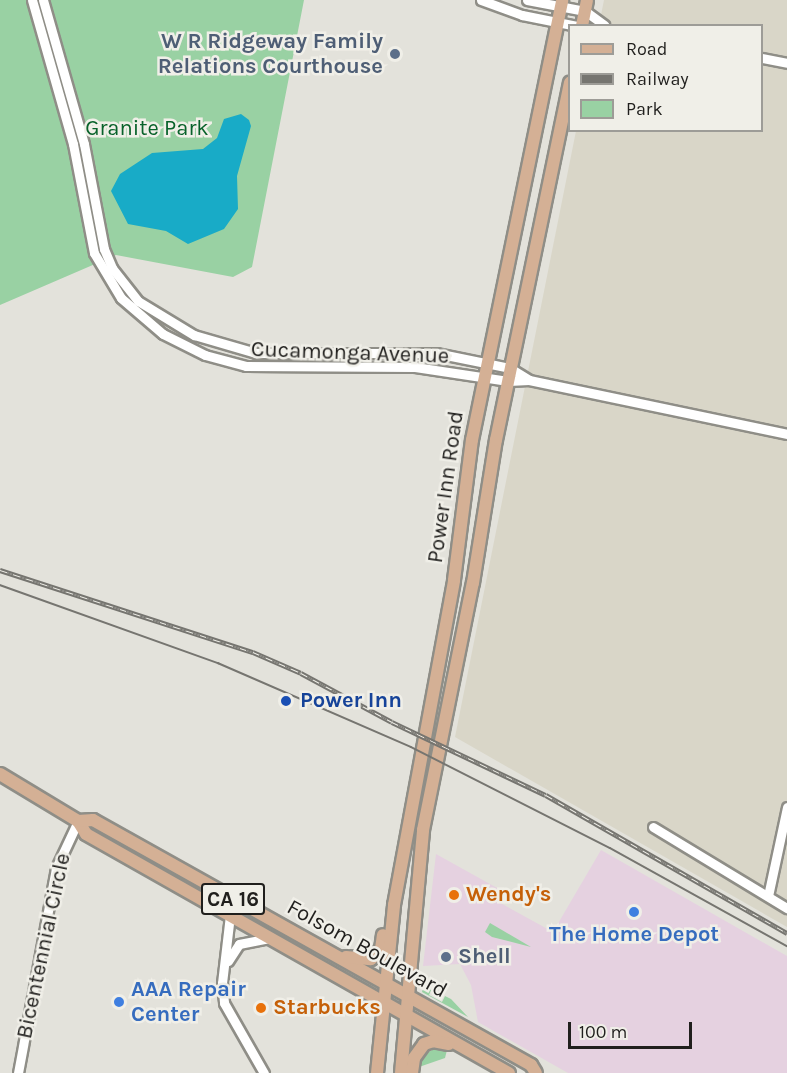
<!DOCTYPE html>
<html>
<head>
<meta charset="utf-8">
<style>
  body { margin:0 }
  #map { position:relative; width:787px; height:1073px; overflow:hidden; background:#e3e2db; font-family:Karla,sans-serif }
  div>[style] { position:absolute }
  .commercial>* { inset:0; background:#e5d1e0 }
  .built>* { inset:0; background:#d9d6c8 }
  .green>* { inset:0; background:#99d1a3 }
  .water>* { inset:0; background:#18abc7 }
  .roads { filter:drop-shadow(2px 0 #8f8e87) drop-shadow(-2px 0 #8f8e87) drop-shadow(0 2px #8f8e87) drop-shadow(0 -2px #8f8e87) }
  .minor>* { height:9px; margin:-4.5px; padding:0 4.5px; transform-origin:4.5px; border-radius:4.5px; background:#fff }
  .major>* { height:12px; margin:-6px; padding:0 6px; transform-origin:6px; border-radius:6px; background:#d4b095 }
  .tram>* { height:1.5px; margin:-0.75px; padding:0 0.75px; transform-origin:0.75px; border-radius:0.75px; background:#767570 }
  .rail>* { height:4.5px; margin-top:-2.25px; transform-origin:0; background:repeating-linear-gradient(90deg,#f0efe8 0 7px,#767570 0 14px); box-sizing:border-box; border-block:2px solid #767570 }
  .dots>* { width:16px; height:16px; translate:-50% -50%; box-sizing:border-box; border:3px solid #f0efe8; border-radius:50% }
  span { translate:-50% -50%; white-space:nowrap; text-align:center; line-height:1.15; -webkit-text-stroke:5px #f0efe8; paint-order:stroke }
  .shield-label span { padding:2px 4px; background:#f0efe8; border:2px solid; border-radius:4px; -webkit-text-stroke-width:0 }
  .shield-label { font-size:21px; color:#201f1d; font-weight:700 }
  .service-label { font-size:22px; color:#4e5e75; font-weight:700 }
  .right { translate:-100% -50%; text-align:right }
  .left { translate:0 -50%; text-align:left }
  .park-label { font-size:22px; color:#08622a }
  .street-label { font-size:22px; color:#201f1d }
  .transit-label { font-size:22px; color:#164399; font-weight:700 }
  .food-label { font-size:22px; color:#c56008; font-weight:700 }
  .shop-label { font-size:22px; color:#366cbe; font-weight:700 }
  .legend { position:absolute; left:568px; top:24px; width:195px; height:108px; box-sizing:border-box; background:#f0efe8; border:2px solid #9d9c97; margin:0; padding:8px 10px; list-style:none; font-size:18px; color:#201f1d }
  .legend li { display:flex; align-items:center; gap:12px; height:30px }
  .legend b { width:30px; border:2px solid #9d9c97 }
  .scale { position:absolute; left:568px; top:1022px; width:124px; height:27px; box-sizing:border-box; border:3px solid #201f1d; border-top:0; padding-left:8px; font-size:18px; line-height:21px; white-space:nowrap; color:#201f1d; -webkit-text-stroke:4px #f0efe8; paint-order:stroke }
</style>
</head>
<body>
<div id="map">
  <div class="commercial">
    <i style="clip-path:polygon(601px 850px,787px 956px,787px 1073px,568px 1073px,478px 1022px,471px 985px,460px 964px,423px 966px,436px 854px,499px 889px,493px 899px,553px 932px)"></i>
  </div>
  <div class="built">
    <i style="clip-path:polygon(604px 0,787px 0,787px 927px,455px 737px,576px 131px,762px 130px,762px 26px,599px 25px)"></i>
  </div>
  <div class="green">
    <i style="clip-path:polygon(0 0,304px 0,252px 267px,233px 277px,116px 255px,0 305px)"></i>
    <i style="clip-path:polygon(490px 923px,531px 947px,492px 937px,485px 932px)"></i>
    <i style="clip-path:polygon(424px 985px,431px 990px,429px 995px,442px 1002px,445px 996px,451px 999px,468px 1017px,422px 992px)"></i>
    <i style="clip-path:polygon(435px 1048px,447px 1050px,445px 1058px,419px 1067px,421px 1057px)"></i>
  </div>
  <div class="water">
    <i style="clip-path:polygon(241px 114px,249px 120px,251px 126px,237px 176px,238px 209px,224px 229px,188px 244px,166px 231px,128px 224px,111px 191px,120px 174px,152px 153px,203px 149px,217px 138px,224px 119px)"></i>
  </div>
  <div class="roads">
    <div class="minor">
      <i style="left:32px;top:0;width:150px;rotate:74.1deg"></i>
      <i style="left:73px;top:144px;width:111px;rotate:79.1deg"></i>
      <i style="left:94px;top:253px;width:52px;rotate:59deg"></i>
      <i style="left:121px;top:298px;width:55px;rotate:40.6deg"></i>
      <i style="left:163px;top:334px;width:47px;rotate:26.6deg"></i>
      <i style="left:205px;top:355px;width:42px;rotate:15deg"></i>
      <i style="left:246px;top:366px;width:169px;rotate:0.3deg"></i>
      <i style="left:415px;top:367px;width:94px;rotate:8.6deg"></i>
      <i style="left:508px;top:381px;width:21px;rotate:-3deg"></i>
      <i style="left:529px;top:380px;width:264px;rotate:11.8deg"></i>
      <i style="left:43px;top:0;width:150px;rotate:74.1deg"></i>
      <i style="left:84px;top:144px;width:107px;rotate:79.2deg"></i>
      <i style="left:104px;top:249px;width:21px;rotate:67deg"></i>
      <i style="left:112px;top:268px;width:42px;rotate:51.8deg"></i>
      <i style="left:138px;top:301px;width:66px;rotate:31.3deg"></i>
      <i style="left:194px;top:335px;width:65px;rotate:16.2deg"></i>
      <i style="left:256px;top:353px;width:180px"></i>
      <i style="left:436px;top:353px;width:76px;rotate:11.5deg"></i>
      <i style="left:510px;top:368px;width:22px;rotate:32deg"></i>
      <i style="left:481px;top:0;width:44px;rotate:20.1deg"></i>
      <i style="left:522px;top:15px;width:56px;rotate:11.3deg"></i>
      <i style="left:527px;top:0;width:59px;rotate:10.7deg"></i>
      <i style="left:585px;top:11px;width:24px;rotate:36deg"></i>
      <i style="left:762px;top:58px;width:25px;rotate:11deg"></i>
      <i style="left:653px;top:827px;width:157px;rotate:31.2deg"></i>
      <i style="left:768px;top:896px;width:91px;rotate:-77.9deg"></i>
      <i style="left:230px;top:915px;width:68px;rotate:96.7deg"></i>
      <i style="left:222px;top:983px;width:20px;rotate:84deg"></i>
      <i style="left:224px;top:1003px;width:81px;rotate:60.3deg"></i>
      <i style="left:228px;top:961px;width:20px;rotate:-57deg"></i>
      <i style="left:239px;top:944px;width:32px;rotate:-11deg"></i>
      <i style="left:18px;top:1073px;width:208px;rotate:-79.5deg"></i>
      <i style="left:56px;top:868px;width:52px;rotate:-64.9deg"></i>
    </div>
    <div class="major">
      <i style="left:582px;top:26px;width:26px;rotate:-79deg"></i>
      <i style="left:0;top:774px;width:91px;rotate:31.1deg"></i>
      <i style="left:78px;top:821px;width:15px;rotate:58deg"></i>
      <i style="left:86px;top:834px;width:486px;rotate:29.5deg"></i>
      <i style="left:78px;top:821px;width:15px;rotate:-4deg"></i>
      <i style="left:93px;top:820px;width:502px;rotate:29.22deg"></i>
      <i style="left:531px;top:1065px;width:9px;rotate:58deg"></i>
      <i style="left:346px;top:957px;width:25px;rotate:5deg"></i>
      <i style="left:371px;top:959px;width:14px;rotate:-45deg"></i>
      <i style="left:381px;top:949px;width:14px;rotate:-82deg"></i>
      <i style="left:377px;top:1073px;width:169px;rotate:-84.2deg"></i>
      <i style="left:394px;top:905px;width:330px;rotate:-79.5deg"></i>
      <i style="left:454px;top:580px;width:141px;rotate:-82.7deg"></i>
      <i style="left:472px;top:440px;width:449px;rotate:-78.4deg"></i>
      <i style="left:401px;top:1073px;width:244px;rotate:-84.8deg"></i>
      <i style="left:423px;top:830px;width:252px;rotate:-78.6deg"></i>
      <i style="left:473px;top:583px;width:145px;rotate:-80.9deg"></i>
      <i style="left:496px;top:440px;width:365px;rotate:-78.3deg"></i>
      <i style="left:412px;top:1073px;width:15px;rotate:-82deg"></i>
      <i style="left:414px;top:1058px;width:17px;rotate:-54deg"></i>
      <i style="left:424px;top:1044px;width:9px;rotate:-18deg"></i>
      <i style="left:433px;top:1041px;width:16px;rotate:11deg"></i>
    </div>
  </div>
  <div class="tram">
    <i style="left:0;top:585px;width:232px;rotate:19.7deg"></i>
    <i style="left:218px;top:663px;width:210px;rotate:23.5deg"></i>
    <i style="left:411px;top:747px;width:223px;rotate:26.9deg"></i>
    <i style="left:610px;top:848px;width:202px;rotate:29deg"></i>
  </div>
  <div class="rail">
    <i style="left:0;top:570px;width:266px;rotate:18deg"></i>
    <i style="left:253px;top:652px;width:52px;rotate:23.6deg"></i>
    <i style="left:301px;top:673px;width:103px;rotate:28.3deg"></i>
    <i style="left:392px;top:722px;width:170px;rotate:25.4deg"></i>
    <i style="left:546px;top:795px;width:278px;rotate:29.8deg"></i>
  </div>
  <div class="dots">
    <i style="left:395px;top:54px;background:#5c6f8a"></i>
    <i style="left:286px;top:701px;background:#1a4fb4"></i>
    <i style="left:454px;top:895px;background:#e8710a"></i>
    <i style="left:634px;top:912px;background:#3f7fe0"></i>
    <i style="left:446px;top:957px;background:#5c6f8a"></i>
    <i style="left:119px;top:1002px;background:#3f7fe0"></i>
    <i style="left:261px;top:1008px;background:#e8710a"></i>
  </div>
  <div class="shield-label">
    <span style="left:233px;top:899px">CA 16</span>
  </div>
  <div class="service-label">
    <span class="right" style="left:383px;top:54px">W R Ridgeway Family<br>Relations Courthouse</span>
    <span class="left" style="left:458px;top:957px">Shell</span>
  </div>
  <div class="park-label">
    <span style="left:147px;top:129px">Granite Park</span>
  </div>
  <div class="street-label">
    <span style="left:350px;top:353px;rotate:2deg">Cucamonga Avenue</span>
    <span style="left:446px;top:487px;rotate:-82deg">Power Inn Road</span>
    <span style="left:44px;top:946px;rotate:-78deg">Bicentennial Circle</span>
    <span style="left:367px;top:949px;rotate:29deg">Folsom Boulevard</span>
  </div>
  <div class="transit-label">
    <span class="left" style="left:300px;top:701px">Power Inn</span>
  </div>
  <div class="food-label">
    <span class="left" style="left:466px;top:895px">Wendy's</span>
    <span class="left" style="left:273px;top:1008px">Starbucks</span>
  </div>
  <div class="shop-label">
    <span style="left:634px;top:935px">The Home Depot</span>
    <span class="left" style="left:131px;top:1002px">AAA Repair<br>Center</span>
  </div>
  <ul class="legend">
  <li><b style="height:8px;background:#d4b095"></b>Road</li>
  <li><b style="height:8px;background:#767570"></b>Railway</li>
  <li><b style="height:16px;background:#99d1a3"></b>Park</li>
  </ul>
  <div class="scale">100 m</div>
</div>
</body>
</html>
